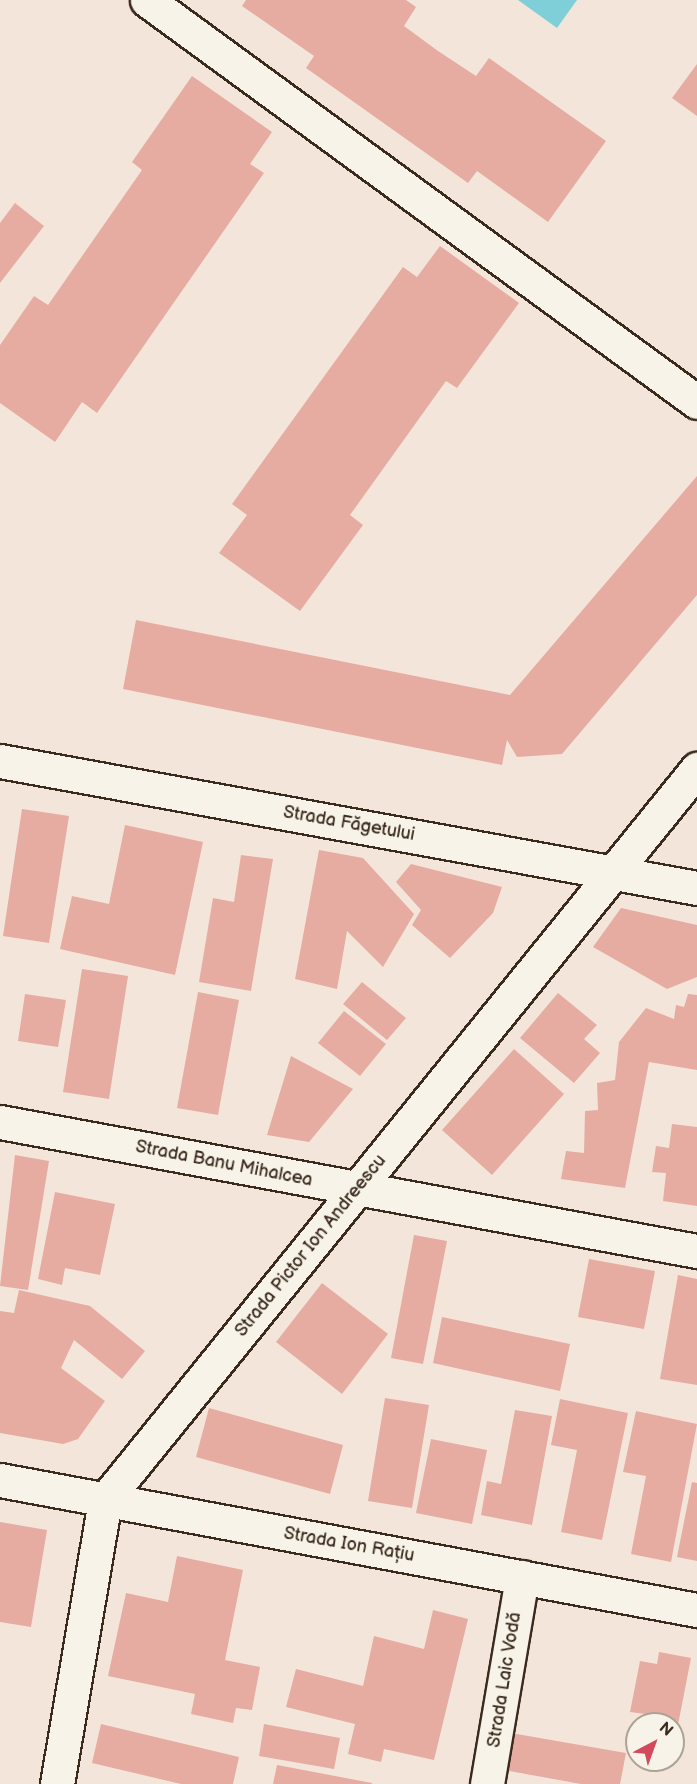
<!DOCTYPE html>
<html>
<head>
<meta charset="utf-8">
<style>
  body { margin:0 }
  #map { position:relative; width:697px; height:1784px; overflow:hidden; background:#f4e5da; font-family:"Balsamiq Sans",sans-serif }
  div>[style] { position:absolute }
  .water>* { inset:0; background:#7ecfd7 }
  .building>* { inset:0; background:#e6aca1 }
  .roads { filter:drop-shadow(2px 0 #3b2a1e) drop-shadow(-2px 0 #3b2a1e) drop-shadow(0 2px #3b2a1e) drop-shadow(0 -2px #3b2a1e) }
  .minor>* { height:33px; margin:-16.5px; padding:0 16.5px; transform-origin:16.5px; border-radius:16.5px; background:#f7f3e8 }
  span { translate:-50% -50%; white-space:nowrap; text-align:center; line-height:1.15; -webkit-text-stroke:4.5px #f7f3e8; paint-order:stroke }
  .street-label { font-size:18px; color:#3b2a1e }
  .north { position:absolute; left:625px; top:1712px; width:60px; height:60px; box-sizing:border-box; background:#f7f3e8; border:2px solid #aca397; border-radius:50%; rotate:41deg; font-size:16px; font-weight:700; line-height:24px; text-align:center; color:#3b2a1e }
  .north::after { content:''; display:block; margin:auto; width:21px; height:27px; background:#d1495b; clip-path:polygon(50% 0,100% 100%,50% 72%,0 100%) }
</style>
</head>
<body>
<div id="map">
  <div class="water">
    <i style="clip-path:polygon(518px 0,577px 0,557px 28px)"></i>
  </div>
  <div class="building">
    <i style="clip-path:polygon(246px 0,406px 0,416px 7px,404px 26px,438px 51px,476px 76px,489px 58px,606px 141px,548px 222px,477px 171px,468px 183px,306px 68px,314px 56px,242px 6px)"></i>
    <i style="clip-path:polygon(697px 64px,697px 116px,672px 98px)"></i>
    <i style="clip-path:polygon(192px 76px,272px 132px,250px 164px,264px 173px,97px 413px,82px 402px,55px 442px,0 403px,0 345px,34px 296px,48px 305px,142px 170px,132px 162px)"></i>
    <i style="clip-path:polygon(15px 203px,44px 226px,0 283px,0 223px)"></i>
    <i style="clip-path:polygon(440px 246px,519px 303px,457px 388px,446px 381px,350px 515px,363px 525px,300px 611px,219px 553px,247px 515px,232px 504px,403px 267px,417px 277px)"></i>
    <i style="clip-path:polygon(697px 476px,697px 595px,562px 754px,517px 757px,507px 740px,502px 765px,123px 689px,136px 620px,510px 695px)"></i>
    <i style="clip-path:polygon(22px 809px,69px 816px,49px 943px,3px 936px)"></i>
    <i style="clip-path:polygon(125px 825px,203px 842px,175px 975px,60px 949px,72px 896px,109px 904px)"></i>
    <i style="clip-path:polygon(319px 850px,363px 858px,414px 914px,383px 967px,347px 931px,337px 989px,295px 979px)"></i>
    <i style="clip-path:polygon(241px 855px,273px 859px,251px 991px,199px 982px,213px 898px,234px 902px)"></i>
    <i style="clip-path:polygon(411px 864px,502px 887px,493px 913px,450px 958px,412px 925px,421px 910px,396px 882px)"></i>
    <i style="clip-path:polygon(621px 908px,697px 925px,697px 977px,667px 989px,593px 947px)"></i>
    <i style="clip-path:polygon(82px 969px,128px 976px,109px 1099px,63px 1092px)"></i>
    <i style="clip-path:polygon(362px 982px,406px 1018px,387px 1040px,343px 1004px)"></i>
    <i style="clip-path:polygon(198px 992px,239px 1000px,218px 1115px,177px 1108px)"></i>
    <i style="clip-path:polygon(558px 993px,597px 1025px,584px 1039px,600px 1053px,574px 1083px,520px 1038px)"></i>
    <i style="clip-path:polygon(25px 994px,66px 1000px,58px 1047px,18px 1041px)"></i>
    <i style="clip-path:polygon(688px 994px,697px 995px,697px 1070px,649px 1062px,625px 1188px,561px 1179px,566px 1151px,584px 1153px,585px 1111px,598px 1110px,597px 1083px,615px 1080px,619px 1042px,646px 1008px,674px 1019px,676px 1005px,684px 1007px)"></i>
    <i style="clip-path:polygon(344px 1011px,386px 1044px,360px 1076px,318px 1043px)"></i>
    <i style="clip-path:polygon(514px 1049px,564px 1094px,492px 1175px,442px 1130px)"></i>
    <i style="clip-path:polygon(291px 1056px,353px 1089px,309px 1142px,267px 1135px)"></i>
    <i style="clip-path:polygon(672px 1124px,697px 1127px,697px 1206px,663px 1201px,666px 1173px,652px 1172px,656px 1146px,669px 1148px)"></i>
    <i style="clip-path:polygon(15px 1155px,49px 1161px,28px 1290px,0 1286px)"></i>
    <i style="clip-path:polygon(55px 1192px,115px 1204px,100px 1275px,65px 1268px,62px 1285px,38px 1279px)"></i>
    <i style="clip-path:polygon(414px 1235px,447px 1241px,423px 1364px,391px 1358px)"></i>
    <i style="clip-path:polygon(589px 1259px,655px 1271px,644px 1329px,578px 1317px)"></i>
    <i style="clip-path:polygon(678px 1275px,697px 1279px,697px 1385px,660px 1379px)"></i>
    <i style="clip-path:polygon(322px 1283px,388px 1334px,342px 1394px,276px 1342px)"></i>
    <i style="clip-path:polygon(19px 1290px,90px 1306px,145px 1351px,122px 1379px,74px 1340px,61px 1368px,105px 1401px,78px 1439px,63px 1444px,0 1433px,0 1311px,14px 1313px)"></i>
    <i style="clip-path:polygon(442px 1317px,570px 1344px,560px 1391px,433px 1363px)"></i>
    <i style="clip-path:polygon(385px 1398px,429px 1405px,412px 1508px,368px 1501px)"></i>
    <i style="clip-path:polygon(560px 1399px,628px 1413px,602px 1540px,561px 1532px,577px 1450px,551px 1445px)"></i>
    <i style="clip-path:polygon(209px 1408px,343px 1445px,330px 1494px,196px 1457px)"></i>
    <i style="clip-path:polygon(515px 1410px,552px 1416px,532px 1525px,481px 1515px,487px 1481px,501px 1484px)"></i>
    <i style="clip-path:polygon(636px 1411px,697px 1424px,671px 1562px,631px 1554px,646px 1476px,623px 1472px)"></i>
    <i style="clip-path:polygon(431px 1439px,487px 1450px,472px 1524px,416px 1513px)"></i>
    <i style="clip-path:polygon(692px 1482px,697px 1483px,697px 1561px,677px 1557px)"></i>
    <i style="clip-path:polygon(0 1522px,47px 1530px,31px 1627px,0 1622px)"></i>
    <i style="clip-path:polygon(177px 1556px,243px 1570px,225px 1660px,260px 1667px,252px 1710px,236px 1708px,233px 1723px,191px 1714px,195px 1694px,108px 1676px,126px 1593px,168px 1602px)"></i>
    <i style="clip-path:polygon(433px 1610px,468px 1619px,434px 1760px,384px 1749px,381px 1762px,348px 1754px,355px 1724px,286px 1707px,296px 1669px,363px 1686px,374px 1636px,424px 1649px)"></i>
    <i style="clip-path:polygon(659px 1652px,691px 1658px,677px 1730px,673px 1724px,643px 1723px,645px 1714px,630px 1712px,640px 1661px,657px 1664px)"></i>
    <i style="clip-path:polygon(101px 1724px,239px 1757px,233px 1784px,181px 1784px,92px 1763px)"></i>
    <i style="clip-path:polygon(264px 1724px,340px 1738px,334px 1769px,259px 1756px)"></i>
    <i style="clip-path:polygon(500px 1731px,626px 1753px,620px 1784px,581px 1784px,493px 1768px)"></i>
    <i style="clip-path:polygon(277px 1765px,372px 1783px,372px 1784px,273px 1784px)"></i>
  </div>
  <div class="roads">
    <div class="minor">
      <i style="left:147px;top:0;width:681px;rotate:36.16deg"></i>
      <i style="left:0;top:761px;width:708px;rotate:10.33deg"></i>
      <i style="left:0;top:1122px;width:709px;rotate:10.49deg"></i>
      <i style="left:0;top:1480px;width:709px;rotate:10.57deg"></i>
      <i style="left:57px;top:1784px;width:288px;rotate:-80.4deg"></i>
      <i style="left:105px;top:1500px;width:941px;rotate:-51deg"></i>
      <i style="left:487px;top:1784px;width:210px;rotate:-80.4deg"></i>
    </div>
  </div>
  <div class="street-label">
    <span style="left:349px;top:824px;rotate:10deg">Strada Făgetului</span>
    <span style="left:224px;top:1164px;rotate:11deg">Strada Banu Mihalcea</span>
    <span style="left:311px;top:1246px;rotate:-51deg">Strada Pictor Ion Andreescu</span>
    <span style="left:349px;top:1545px;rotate:10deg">Strada Ion Rațiu</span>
    <span style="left:505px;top:1680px;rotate:-81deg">Strada Laic Vodă</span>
  </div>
  <div class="north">N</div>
</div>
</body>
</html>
